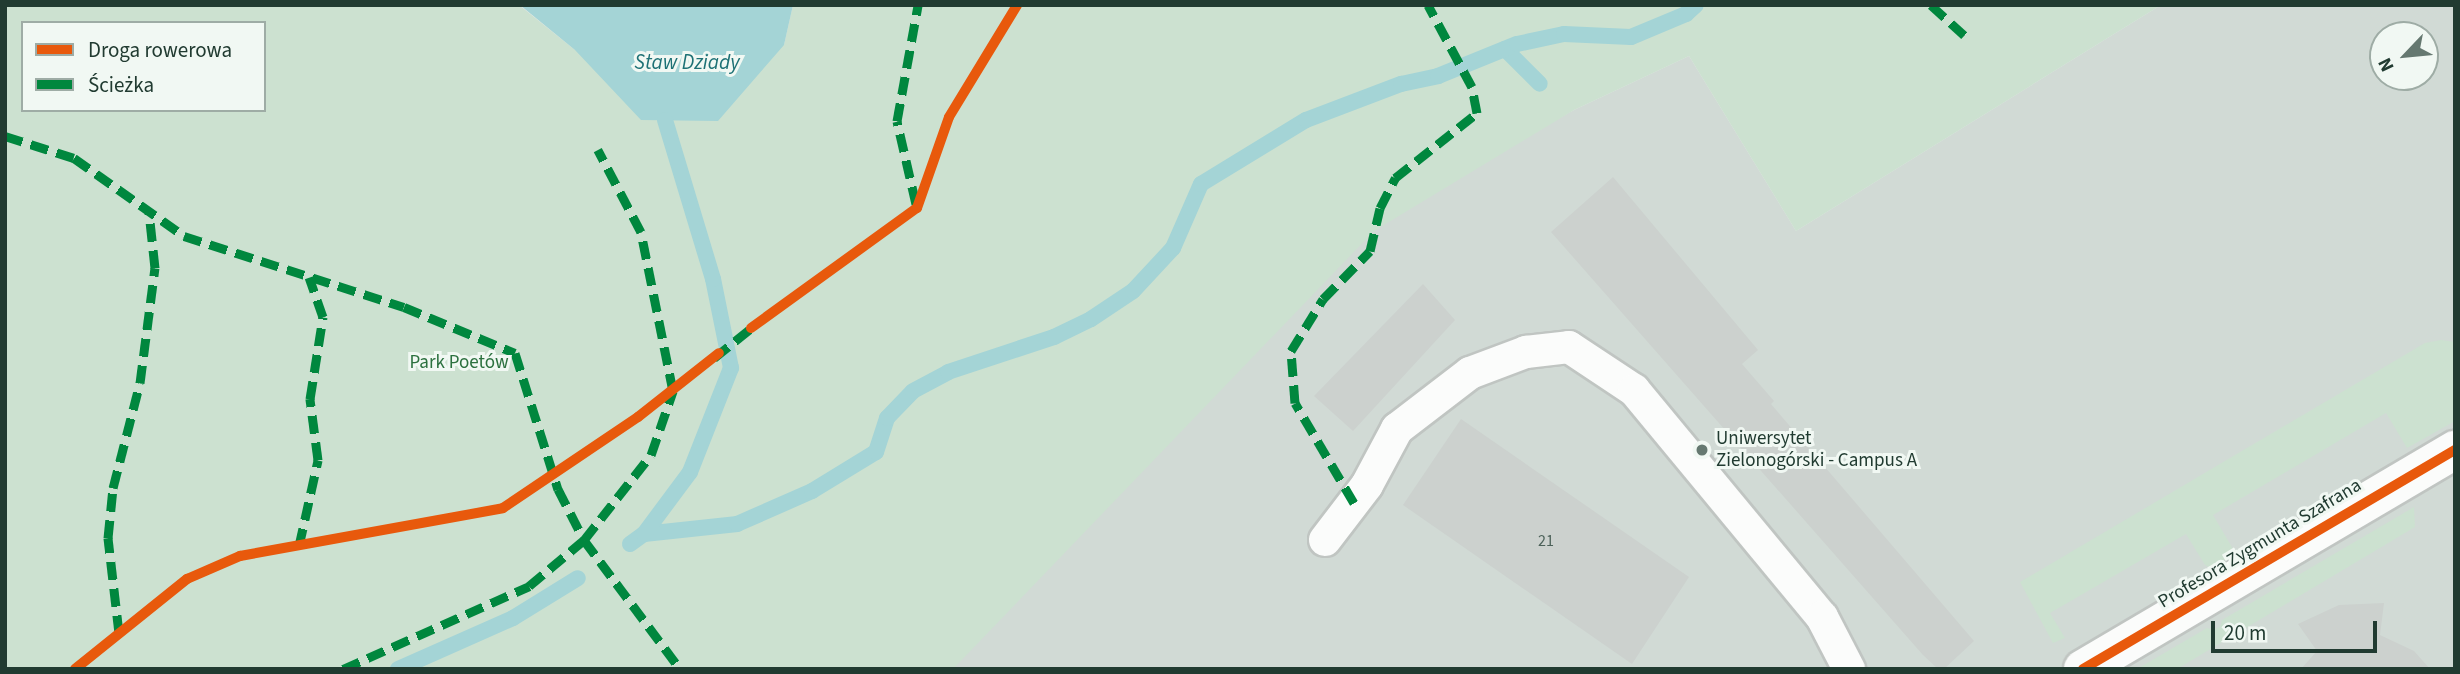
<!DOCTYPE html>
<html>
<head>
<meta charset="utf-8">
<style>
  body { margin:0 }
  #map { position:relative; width:2460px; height:674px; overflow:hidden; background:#e3e8e5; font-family:"Source Sans 3",sans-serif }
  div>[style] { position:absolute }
  .built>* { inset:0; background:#d1dad5 }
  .green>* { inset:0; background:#cce1d0 }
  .water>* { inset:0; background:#a4d4d6 }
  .stream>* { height:16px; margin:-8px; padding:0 8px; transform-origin:8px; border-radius:8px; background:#a4d4d6 }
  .building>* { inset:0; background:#ccd1ce }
  .roads { filter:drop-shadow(2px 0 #c0c5c2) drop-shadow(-2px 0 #c0c5c2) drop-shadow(0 2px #c0c5c2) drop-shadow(0 -2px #c0c5c2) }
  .lane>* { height:32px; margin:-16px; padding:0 16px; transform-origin:16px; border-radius:16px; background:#fbfcfb }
  .street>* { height:38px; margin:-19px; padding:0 19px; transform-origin:19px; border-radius:19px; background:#fbfcfb }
  .quiet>* { height:9px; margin-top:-4.5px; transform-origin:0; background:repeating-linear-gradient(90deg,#00873e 0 18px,transparent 0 27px) }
  .cycleway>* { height:10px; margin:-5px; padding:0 5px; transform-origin:5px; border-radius:5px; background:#e8590c }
  .dots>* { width:19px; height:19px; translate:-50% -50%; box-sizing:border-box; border:4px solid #f1f8f3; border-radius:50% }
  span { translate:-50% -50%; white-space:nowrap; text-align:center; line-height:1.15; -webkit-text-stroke:6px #f1f8f3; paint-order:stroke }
  .number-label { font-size:16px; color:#4c6159 }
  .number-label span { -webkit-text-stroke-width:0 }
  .park-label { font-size:19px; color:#2c713f }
  .poi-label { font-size:19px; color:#213b31 }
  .left { translate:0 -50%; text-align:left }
  .street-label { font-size:19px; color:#213b31 }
  .water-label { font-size:21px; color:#1d7175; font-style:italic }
  .frame { position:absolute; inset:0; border:7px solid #213b31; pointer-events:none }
  .legend { position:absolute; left:21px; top:21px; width:245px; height:91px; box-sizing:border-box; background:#f1f8f3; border:2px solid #9eaca5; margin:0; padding:9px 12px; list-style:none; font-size:21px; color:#213b31 }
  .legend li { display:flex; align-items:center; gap:14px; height:35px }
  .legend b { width:35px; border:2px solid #9eaca5 }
  .north { position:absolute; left:2369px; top:21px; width:70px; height:70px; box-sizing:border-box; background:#f1f8f3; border:2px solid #9eaca5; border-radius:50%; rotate:244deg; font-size:19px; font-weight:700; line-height:28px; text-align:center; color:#213b31 }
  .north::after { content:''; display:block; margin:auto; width:24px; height:32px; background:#657870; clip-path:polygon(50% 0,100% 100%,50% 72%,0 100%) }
  .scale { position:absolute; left:2211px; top:621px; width:166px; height:32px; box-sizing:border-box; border:4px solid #213b31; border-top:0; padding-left:9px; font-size:21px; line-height:24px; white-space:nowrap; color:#213b31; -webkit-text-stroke:5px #f1f8f3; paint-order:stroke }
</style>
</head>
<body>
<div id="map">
  <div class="built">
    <i style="clip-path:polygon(evenodd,2161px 5px,2455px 5px,2455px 669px,547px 669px,1574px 110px,1689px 56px,1796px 231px,2161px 5px,2383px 35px,2425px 35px,2425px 77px,2383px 77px,2383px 35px)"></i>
  </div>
  <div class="green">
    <i style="clip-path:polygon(evenodd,5px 5px,519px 5px,575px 50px,784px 45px,793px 5px,2161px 5px,1796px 231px,1689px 56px,1574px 110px,1374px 231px,953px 669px,5px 669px,5px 5px,23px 23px,264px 23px,264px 110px,23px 110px,23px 23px)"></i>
    <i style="clip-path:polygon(2441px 340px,2455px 342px,2455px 421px,2407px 448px,2386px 413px,2213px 515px,2233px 549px,2231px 556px,2211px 568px,2205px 565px,2186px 534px,2050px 613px,2065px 638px,2053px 643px,2020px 582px,2425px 343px)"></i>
    <i style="clip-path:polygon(2414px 507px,2415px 527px,2177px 669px,2137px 669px,2207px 628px,2213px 630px,2220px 627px,2222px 620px)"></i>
  </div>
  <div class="water">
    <i style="clip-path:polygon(520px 5px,793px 5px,784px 45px,718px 121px,641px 120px,575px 50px)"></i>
  </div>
  <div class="stream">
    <i style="left:1505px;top:49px;width:49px;rotate:45deg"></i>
    <i style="left:644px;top:534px;width:94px;rotate:-6.1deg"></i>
    <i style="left:737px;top:524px;width:82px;rotate:-23.7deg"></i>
    <i style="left:812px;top:491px;width:75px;rotate:-31.4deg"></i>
    <i style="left:876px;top:452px;width:36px;rotate:-72deg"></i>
    <i style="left:887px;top:418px;width:37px;rotate:-46deg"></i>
    <i style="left:913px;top:391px;width:40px;rotate:-28deg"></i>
    <i style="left:948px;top:372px;width:112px;rotate:-18.3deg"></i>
    <i style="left:1054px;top:337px;width:41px;rotate:-25.9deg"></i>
    <i style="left:1091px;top:319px;width:50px;rotate:-33.7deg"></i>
    <i style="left:1133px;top:291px;width:59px;rotate:-47.1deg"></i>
    <i style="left:1173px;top:248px;width:70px;rotate:-66.4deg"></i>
    <i style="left:1201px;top:184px;width:123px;rotate:-31.4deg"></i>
    <i style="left:1306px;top:120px;width:102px;rotate:-20.8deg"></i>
    <i style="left:1401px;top:84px;width:38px;rotate:-12deg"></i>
    <i style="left:1438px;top:76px;width:85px;rotate:-22.1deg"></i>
    <i style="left:1517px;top:44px;width:48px;rotate:-12deg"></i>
    <i style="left:1564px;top:34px;width:67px;rotate:2.6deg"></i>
    <i style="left:1631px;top:37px;width:60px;rotate:-22.7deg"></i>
    <i style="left:1686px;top:14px;width:13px;rotate:-42deg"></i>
    <i style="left:630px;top:544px;width:17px;rotate:-36deg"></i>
    <i style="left:644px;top:534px;width:77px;rotate:-53.4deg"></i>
    <i style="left:690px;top:472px;width:112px;rotate:-68.5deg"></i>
    <i style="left:731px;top:368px;width:91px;rotate:-101.4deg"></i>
    <i style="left:713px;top:279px;width:166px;rotate:-106.8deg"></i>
    <i style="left:398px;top:669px;width:126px;rotate:-23.9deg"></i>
    <i style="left:513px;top:618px;width:76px;rotate:-31.6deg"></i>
  </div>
  <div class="building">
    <i style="clip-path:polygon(1613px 177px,1758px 350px,1742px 364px,1774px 401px,1771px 404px,1974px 641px,1944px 669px,1938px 669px,1923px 655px,1551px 232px)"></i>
    <i style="clip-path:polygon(1423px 284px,1455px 320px,1353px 431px,1314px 396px)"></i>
    <i style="clip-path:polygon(1461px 419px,1689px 577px,1632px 664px,1403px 505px)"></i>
    <i style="clip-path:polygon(2384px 603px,2380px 635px,2414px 651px,2430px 669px,2301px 669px,2317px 651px,2298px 624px,2339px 605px)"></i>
  </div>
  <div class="roads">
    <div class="lane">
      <i style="left:1325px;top:540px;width:69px;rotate:-52.6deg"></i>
      <i style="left:1367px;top:485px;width:64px;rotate:-61.8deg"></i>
      <i style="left:1397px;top:429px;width:92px;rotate:-37.5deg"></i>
      <i style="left:1470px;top:373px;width:60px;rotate:-20.6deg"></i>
      <i style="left:1526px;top:352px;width:43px;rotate:-6.6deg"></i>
      <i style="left:1569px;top:347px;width:78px;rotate:33.5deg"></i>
      <i style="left:1634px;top:390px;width:295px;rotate:50.4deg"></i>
      <i style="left:1822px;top:617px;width:59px;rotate:62.6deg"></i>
    </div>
    <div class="street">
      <i style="left:2083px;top:669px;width:432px;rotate:-30.5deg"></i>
    </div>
  </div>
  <div class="quiet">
    <i style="left:1931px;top:5px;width:45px;rotate:42.3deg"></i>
    <i style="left:5px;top:136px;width:72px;rotate:17.7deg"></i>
    <i style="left:74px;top:158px;width:135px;rotate:35.3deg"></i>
    <i style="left:184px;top:236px;width:231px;rotate:17.9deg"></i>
    <i style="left:404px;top:307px;width:120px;rotate:22.5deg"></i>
    <i style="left:515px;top:353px;width:143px;rotate:72.5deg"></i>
    <i style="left:558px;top:489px;width:57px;rotate:63deg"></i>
    <i style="left:584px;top:540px;width:161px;rotate:53.3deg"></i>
    <i style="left:916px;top:204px;width:85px;rotate:-102.9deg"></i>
    <i style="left:897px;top:121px;width:118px;rotate:-79.7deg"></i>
    <i style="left:714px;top:358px;width:53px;rotate:-38.8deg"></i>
    <i style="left:1354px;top:503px;width:116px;rotate:-120.5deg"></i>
    <i style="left:1295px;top:403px;width:52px;rotate:-94.4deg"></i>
    <i style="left:1291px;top:351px;width:61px;rotate:-58.4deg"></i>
    <i style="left:1323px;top:299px;width:67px;rotate:-45.6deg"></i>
    <i style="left:1370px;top:251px;width:44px;rotate:-76.9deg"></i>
    <i style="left:1380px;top:208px;width:34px;rotate:-63deg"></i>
    <i style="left:1395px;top:178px;width:105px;rotate:-38.4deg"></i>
    <i style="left:1477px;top:113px;width:26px;rotate:-101deg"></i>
    <i style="left:1472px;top:87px;width:93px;rotate:-118.2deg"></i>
    <i style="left:299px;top:546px;width:88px;rotate:-77.5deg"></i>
    <i style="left:318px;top:460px;width:62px;rotate:-97.5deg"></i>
    <i style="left:310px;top:399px;width:83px;rotate:-81deg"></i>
    <i style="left:323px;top:317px;width:42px;rotate:-109.3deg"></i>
    <i style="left:119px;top:633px;width:96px;rotate:-96.6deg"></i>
    <i style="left:108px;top:538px;width:50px;rotate:-84.3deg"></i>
    <i style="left:113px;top:488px;width:108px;rotate:-75.6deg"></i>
    <i style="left:140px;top:383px;width:116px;rotate:-82.6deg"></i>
    <i style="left:155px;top:268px;width:56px;rotate:-96.1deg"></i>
    <i style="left:343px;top:669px;width:204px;rotate:-24deg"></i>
    <i style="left:529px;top:586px;width:72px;rotate:-39.9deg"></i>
    <i style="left:584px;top:540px;width:108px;rotate:-51.8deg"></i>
    <i style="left:651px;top:455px;width:68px;rotate:-71deg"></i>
    <i style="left:673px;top:391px;width:162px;rotate:-101.4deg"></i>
    <i style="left:641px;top:232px;width:93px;rotate:-117.7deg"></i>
  </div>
  <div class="cycleway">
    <i style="left:751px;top:328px;width:205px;rotate:-35.9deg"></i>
    <i style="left:917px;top:208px;width:96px;rotate:-70.6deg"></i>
    <i style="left:949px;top:117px;width:131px;rotate:-58.7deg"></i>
    <i style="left:75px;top:669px;width:144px;rotate:-38.8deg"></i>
    <i style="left:187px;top:579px;width:58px;rotate:-23.5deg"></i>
    <i style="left:240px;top:556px;width:267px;rotate:-10.3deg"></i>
    <i style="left:503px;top:508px;width:163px;rotate:-34deg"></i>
    <i style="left:638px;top:417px;width:103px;rotate:-38.3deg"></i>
    <i style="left:2083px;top:669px;width:432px;rotate:-30.5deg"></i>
  </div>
  <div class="dots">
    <i style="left:1702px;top:450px;background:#657870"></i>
  </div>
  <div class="number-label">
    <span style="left:1546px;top:541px">21</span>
  </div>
  <div class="park-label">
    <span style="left:459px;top:363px">Park Poetów</span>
  </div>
  <div class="poi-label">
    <span class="left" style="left:1716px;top:450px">Uniwersytet<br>Zielonogórski - Campus A</span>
  </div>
  <div class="street-label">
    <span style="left:2260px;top:544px;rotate:-31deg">Profesora Zygmunta Szafrana</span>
  </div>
  <div class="water-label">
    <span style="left:687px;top:62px">Staw Dziady</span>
  </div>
  <div class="frame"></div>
  <ul class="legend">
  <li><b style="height:9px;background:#e8590c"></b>Droga rowerowa</li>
  <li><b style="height:9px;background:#00873e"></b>Ścieżka</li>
  </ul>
  <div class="north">N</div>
  <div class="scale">20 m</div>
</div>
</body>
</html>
